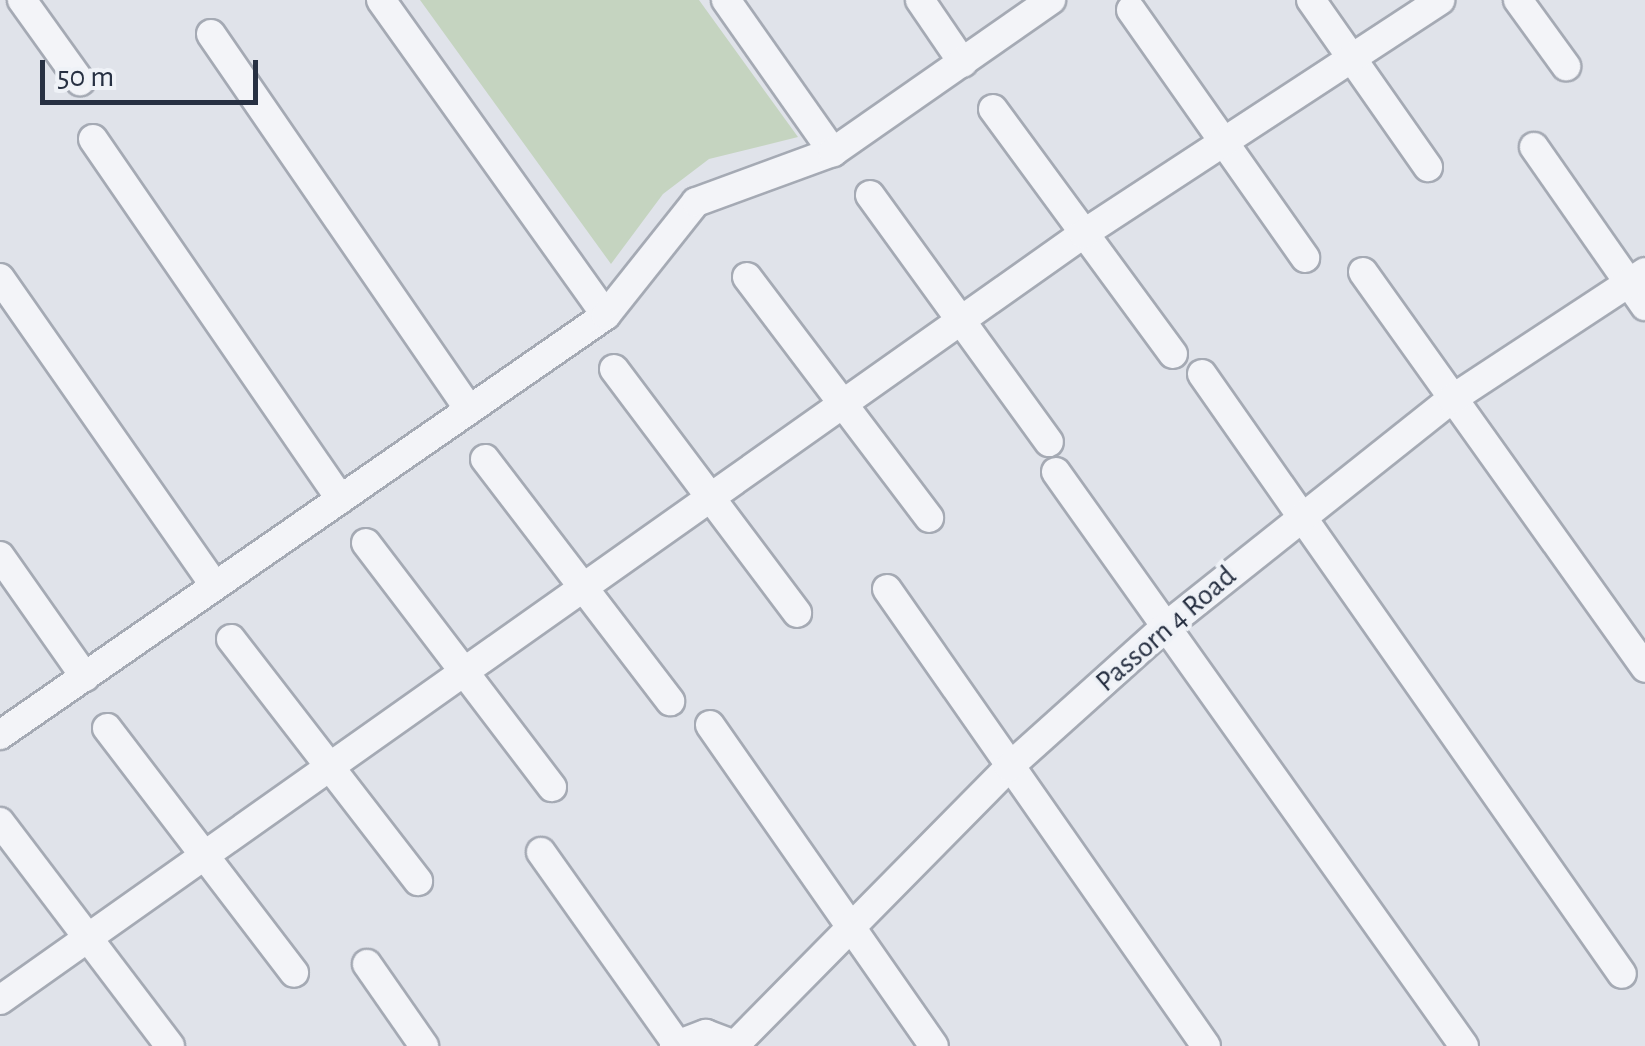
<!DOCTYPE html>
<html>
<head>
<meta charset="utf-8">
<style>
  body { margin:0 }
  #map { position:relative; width:1645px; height:1046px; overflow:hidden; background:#e0e3ea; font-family:"Alegreya Sans",sans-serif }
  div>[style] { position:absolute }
  .green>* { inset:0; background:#c5d4c0 }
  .roads { filter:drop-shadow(2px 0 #a5aab4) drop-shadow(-2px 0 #a5aab4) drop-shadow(0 2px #a5aab4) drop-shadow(0 -2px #a5aab4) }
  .minor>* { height:28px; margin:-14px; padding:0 14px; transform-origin:14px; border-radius:14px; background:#f3f4f8 }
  span { translate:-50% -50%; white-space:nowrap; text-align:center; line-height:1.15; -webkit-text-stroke:8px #eff2f7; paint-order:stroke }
  .street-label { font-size:30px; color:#273042 }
  .scale { position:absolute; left:40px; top:60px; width:218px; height:45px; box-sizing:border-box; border:5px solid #273042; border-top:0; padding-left:12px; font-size:30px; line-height:35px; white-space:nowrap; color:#273042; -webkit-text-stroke:8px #eff2f7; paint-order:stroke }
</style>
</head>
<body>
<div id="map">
  <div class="green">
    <i style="clip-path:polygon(420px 0,699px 0,798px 137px,709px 159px,663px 194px,611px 264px)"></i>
  </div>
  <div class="roads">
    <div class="minor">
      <i style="left:22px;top:0;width:100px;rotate:54.4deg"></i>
      <i style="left:381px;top:0;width:387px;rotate:54.5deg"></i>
      <i style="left:726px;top:0;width:186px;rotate:54.9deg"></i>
      <i style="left:920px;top:0;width:76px;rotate:55.7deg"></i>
      <i style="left:1311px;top:0;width:204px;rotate:55deg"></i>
      <i style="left:1518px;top:0;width:82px;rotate:54deg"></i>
      <i style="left:1131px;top:10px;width:303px;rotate:54.9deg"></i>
      <i style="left:211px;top:34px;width:456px;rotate:55.5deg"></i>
      <i style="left:993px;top:109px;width:304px;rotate:53.7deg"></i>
      <i style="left:93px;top:139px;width:437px;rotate:55.5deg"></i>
      <i style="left:1534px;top:147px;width:194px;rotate:55.1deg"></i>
      <i style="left:870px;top:195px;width:305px;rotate:54.1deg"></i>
      <i style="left:1363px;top:272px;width:486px;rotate:54.5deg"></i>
      <i style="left:747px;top:277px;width:302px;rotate:52.9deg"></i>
      <i style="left:0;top:278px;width:372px;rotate:55.1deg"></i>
      <i style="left:614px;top:369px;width:305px;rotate:53.1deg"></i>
      <i style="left:1202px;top:374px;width:732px;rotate:55.01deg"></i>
      <i style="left:485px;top:459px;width:305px;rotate:52.6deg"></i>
      <i style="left:1056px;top:472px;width:704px;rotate:54.59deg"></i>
      <i style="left:366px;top:543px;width:307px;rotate:52.7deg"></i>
      <i style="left:0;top:556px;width:148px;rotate:54.9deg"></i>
      <i style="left:887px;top:589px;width:557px;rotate:55.08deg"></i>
      <i style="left:231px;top:639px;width:306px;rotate:52.3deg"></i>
      <i style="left:710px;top:725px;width:391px;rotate:55.1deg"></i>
      <i style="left:107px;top:728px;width:308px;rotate:52.6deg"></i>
      <i style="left:0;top:735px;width:737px;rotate:-34.72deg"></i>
      <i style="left:606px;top:315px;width:144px;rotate:-51.5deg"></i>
      <i style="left:696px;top:202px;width:146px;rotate:-20.1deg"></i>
      <i style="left:833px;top:152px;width:266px;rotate:-34.9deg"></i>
      <i style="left:0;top:822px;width:281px;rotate:52.8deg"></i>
      <i style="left:541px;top:852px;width:234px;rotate:54.7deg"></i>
      <i style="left:367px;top:964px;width:100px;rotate:55.2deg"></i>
      <i style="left:0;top:1000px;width:1327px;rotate:-35.27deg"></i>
      <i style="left:1083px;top:234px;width:427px;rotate:-33.2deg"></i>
      <i style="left:736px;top:1044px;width:389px;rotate:-45.4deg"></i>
      <i style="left:1009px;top:767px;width:210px;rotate:-41.9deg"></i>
      <i style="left:1165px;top:627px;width:367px;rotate:-38.5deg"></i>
      <i style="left:1452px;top:399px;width:231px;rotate:-33.3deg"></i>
      <i style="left:674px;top:1046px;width:34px;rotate:-21deg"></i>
      <i style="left:706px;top:1034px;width:34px;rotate:21deg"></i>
    </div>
  </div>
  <div class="street-label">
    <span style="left:1166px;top:629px;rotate:-41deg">Passorn 4 Road</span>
  </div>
  <div class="scale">50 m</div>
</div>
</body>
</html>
